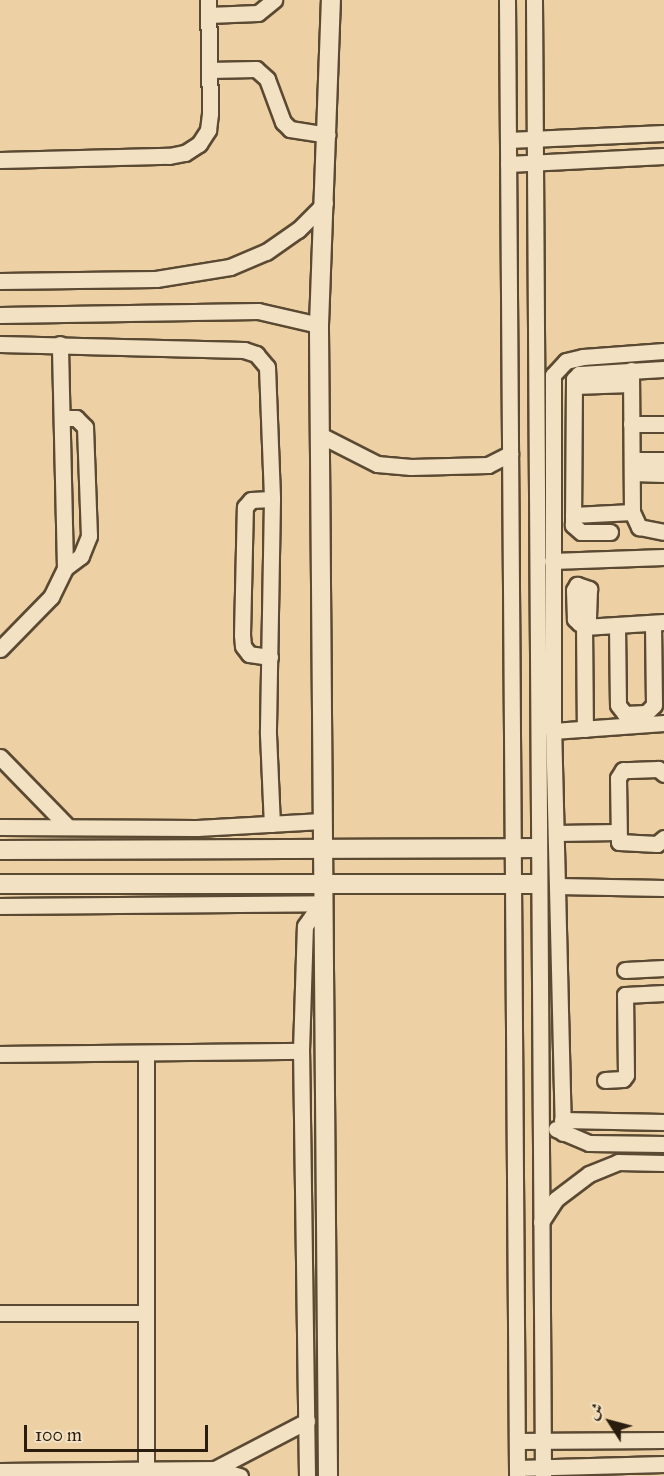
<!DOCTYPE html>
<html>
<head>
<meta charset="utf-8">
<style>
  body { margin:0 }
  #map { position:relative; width:664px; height:1476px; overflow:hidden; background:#edd1a5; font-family:"IM FELL Great Primer",Amiri,serif }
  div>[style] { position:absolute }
  .roads { filter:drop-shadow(2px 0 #5b4a33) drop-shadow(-2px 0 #5b4a33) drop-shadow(0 2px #5b4a33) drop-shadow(0 -2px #5b4a33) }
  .minor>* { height:15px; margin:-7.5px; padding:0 7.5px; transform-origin:7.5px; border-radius:7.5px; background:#f3e1c4 }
  .tertiary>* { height:18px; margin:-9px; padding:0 9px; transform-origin:9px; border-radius:9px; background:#f3e1c4 }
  span { translate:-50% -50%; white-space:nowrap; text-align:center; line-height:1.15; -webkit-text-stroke:6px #f3e1c4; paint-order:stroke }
  .north { position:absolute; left:580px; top:1392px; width:60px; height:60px; -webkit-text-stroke:4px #f3e1c4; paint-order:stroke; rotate:306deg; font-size:16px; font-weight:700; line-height:24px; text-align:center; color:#2a1d0d }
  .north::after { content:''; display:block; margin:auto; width:21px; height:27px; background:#2a1d0d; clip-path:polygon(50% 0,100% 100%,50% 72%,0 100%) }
  .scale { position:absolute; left:24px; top:1425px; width:184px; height:27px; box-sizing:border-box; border:3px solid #2a1d0d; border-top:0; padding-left:8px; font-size:18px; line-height:21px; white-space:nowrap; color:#2a1d0d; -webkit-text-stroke:4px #f3e1c4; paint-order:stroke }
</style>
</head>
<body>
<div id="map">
  <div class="roads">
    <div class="minor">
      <i style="left:507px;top:0;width:1476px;rotate:89.61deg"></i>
      <i style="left:534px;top:0;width:1476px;rotate:89.65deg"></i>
      <i style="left:208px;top:15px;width:50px;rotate:-2.3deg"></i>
      <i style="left:258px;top:13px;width:21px;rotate:-39deg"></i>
      <i style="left:209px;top:70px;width:47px;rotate:-1.2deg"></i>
      <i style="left:256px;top:69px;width:15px;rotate:42deg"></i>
      <i style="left:267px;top:79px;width:46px;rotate:69.6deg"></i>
      <i style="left:283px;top:122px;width:10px;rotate:45deg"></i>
      <i style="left:290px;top:129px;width:38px;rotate:9deg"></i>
      <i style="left:508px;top:140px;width:156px;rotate:-2.6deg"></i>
      <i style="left:0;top:160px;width:169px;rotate:-1.4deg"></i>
      <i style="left:169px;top:156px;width:16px;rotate:-11deg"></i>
      <i style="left:185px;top:153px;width:17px;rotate:-33deg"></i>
      <i style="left:199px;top:144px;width:17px;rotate:-57deg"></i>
      <i style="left:208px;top:130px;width:17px;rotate:-83deg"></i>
      <i style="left:210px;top:113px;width:113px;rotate:-91deg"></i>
      <i style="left:508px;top:164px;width:156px;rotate:-2.9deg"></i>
      <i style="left:0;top:281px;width:156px;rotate:-0.7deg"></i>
      <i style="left:156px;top:279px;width:75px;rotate:-9.2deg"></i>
      <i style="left:230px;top:267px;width:39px;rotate:-23deg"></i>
      <i style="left:266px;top:252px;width:39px;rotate:-35deg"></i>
      <i style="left:298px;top:230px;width:38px;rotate:-45deg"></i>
      <i style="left:0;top:315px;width:258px;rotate:-0.9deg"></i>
      <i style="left:258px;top:311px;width:63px;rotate:12.9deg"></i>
      <i style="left:0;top:344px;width:244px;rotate:1.4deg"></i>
      <i style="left:244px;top:350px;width:13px;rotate:18deg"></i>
      <i style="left:256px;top:354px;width:17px;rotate:50deg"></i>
      <i style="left:267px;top:367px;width:132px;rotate:87.8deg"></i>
      <i style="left:272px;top:499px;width:235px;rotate:91deg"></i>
      <i style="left:268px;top:734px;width:90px;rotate:87.5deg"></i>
      <i style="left:631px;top:370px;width:142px;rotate:89.6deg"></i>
      <i style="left:632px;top:512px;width:17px;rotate:65deg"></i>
      <i style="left:639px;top:527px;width:25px;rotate:11deg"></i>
      <i style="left:574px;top:386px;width:57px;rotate:-2deg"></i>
      <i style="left:62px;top:418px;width:14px"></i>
      <i style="left:76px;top:418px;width:13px;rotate:45deg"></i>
      <i style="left:85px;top:427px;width:109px;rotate:87.9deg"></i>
      <i style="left:89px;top:536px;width:22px;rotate:112deg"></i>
      <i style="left:81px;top:556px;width:20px;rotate:143deg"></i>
      <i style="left:631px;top:424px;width:33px"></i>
      <i style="left:320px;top:435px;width:64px;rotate:27deg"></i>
      <i style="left:377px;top:464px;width:34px;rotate:5deg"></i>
      <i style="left:411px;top:467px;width:77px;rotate:-1.5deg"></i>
      <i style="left:488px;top:465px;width:25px;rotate:-27deg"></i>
      <i style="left:632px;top:460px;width:32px"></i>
      <i style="left:632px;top:473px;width:32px;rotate:2deg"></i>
      <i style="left:573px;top:515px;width:59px;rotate:-2.9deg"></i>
      <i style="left:610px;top:532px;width:29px;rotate:180deg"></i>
      <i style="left:581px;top:532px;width:11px;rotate:-139deg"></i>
      <i style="left:573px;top:525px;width:146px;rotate:-89.6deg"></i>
      <i style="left:574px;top:379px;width:7px;rotate:-45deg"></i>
      <i style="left:579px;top:374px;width:85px;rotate:-3.4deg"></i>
      <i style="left:552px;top:561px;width:112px;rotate:-2deg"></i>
      <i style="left:577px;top:585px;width:13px;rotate:18deg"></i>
      <i style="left:589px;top:589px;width:33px;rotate:92deg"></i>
      <i style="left:588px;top:622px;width:9px;rotate:174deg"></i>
      <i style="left:579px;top:623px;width:6px;rotate:-135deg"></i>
      <i style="left:575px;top:619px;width:29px;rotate:-92deg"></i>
      <i style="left:574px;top:590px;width:6px;rotate:-59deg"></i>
      <i style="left:584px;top:623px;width:106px;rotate:89.5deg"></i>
      <i style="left:617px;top:625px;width:80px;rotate:89.3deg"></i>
      <i style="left:618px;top:705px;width:11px;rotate:52deg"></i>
      <i style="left:625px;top:714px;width:21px;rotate:-3deg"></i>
      <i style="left:646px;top:713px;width:11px;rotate:-45deg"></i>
      <i style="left:654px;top:705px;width:82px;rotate:-90.7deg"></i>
      <i style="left:584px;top:627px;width:80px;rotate:-3.6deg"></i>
      <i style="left:0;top:649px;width:73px;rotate:-45.6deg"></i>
      <i style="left:51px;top:597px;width:32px;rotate:-64deg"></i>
      <i style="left:65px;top:568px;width:224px;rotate:-91.3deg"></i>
      <i style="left:270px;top:657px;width:21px;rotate:-172deg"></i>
      <i style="left:249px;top:654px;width:10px;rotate:-127deg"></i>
      <i style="left:243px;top:646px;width:11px;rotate:-95deg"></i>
      <i style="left:242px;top:635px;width:128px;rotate:-88.7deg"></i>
      <i style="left:245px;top:507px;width:9px;rotate:-49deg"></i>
      <i style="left:251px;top:500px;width:21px;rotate:-3deg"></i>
      <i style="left:553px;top:731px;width:111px;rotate:-4.1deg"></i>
      <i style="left:0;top:757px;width:96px;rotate:45.8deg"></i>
      <i style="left:664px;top:774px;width:8px;rotate:-140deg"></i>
      <i style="left:658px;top:769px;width:35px;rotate:178deg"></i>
      <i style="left:623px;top:770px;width:9px;rotate:122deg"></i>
      <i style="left:618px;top:778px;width:64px;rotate:89.1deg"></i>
      <i style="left:619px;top:842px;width:38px;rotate:3deg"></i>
      <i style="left:657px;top:844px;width:9px;rotate:-41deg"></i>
      <i style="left:0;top:827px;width:197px;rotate:0.3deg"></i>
      <i style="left:197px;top:828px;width:125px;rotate:-3.2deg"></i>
      <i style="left:556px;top:833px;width:62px;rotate:-0.9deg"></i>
      <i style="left:557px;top:886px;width:107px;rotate:1.1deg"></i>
      <i style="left:0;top:906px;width:321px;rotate:-0.5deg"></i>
      <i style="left:625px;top:970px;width:39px;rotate:-3deg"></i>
      <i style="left:0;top:1054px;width:301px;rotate:-0.6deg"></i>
      <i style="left:605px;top:1080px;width:18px;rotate:-3deg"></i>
      <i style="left:623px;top:1079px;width:5px;rotate:-53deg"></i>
      <i style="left:626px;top:1075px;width:80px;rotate:-90.7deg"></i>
      <i style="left:625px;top:995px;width:39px;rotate:-3deg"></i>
      <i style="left:562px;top:1120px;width:102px;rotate:1.1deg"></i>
      <i style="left:556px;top:1129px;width:36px;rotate:23deg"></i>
      <i style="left:589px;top:1143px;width:75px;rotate:0.8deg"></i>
      <i style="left:563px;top:1133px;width:402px;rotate:-91.4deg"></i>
      <i style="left:553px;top:731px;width:356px;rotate:-90deg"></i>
      <i style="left:553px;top:375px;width:19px;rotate:-47deg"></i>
      <i style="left:566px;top:361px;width:17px;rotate:-13deg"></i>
      <i style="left:583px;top:357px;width:81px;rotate:-4.2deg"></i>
      <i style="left:541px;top:1222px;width:27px;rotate:-57deg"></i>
      <i style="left:556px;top:1199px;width:41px;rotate:-37.1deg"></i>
      <i style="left:589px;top:1174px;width:31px;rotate:-22deg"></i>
      <i style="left:618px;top:1162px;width:46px;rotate:1.2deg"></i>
      <i style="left:0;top:1313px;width:146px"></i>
      <i style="left:517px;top:1441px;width:147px;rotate:-0.4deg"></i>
      <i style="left:517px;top:1468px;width:147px;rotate:-1.6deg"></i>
      <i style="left:215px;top:1469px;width:104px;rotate:-27.6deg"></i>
      <i style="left:0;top:1471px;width:215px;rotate:-0.5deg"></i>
      <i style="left:215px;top:1469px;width:26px;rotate:16deg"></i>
      <i style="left:146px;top:1476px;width:423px;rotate:-90deg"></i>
      <i style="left:307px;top:1476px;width:425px;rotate:-90.8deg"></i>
      <i style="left:301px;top:1051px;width:125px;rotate:-88.2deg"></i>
      <i style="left:305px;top:926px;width:28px;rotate:-55deg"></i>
    </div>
    <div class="tertiary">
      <i style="left:0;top:850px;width:538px;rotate:-0.21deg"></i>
      <i style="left:0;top:884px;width:538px"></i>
      <i style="left:328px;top:1476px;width:1151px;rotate:-90.45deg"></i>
      <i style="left:319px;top:325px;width:325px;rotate:-87.9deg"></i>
    </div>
  </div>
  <div class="north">ش</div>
  <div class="scale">100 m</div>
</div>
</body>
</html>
